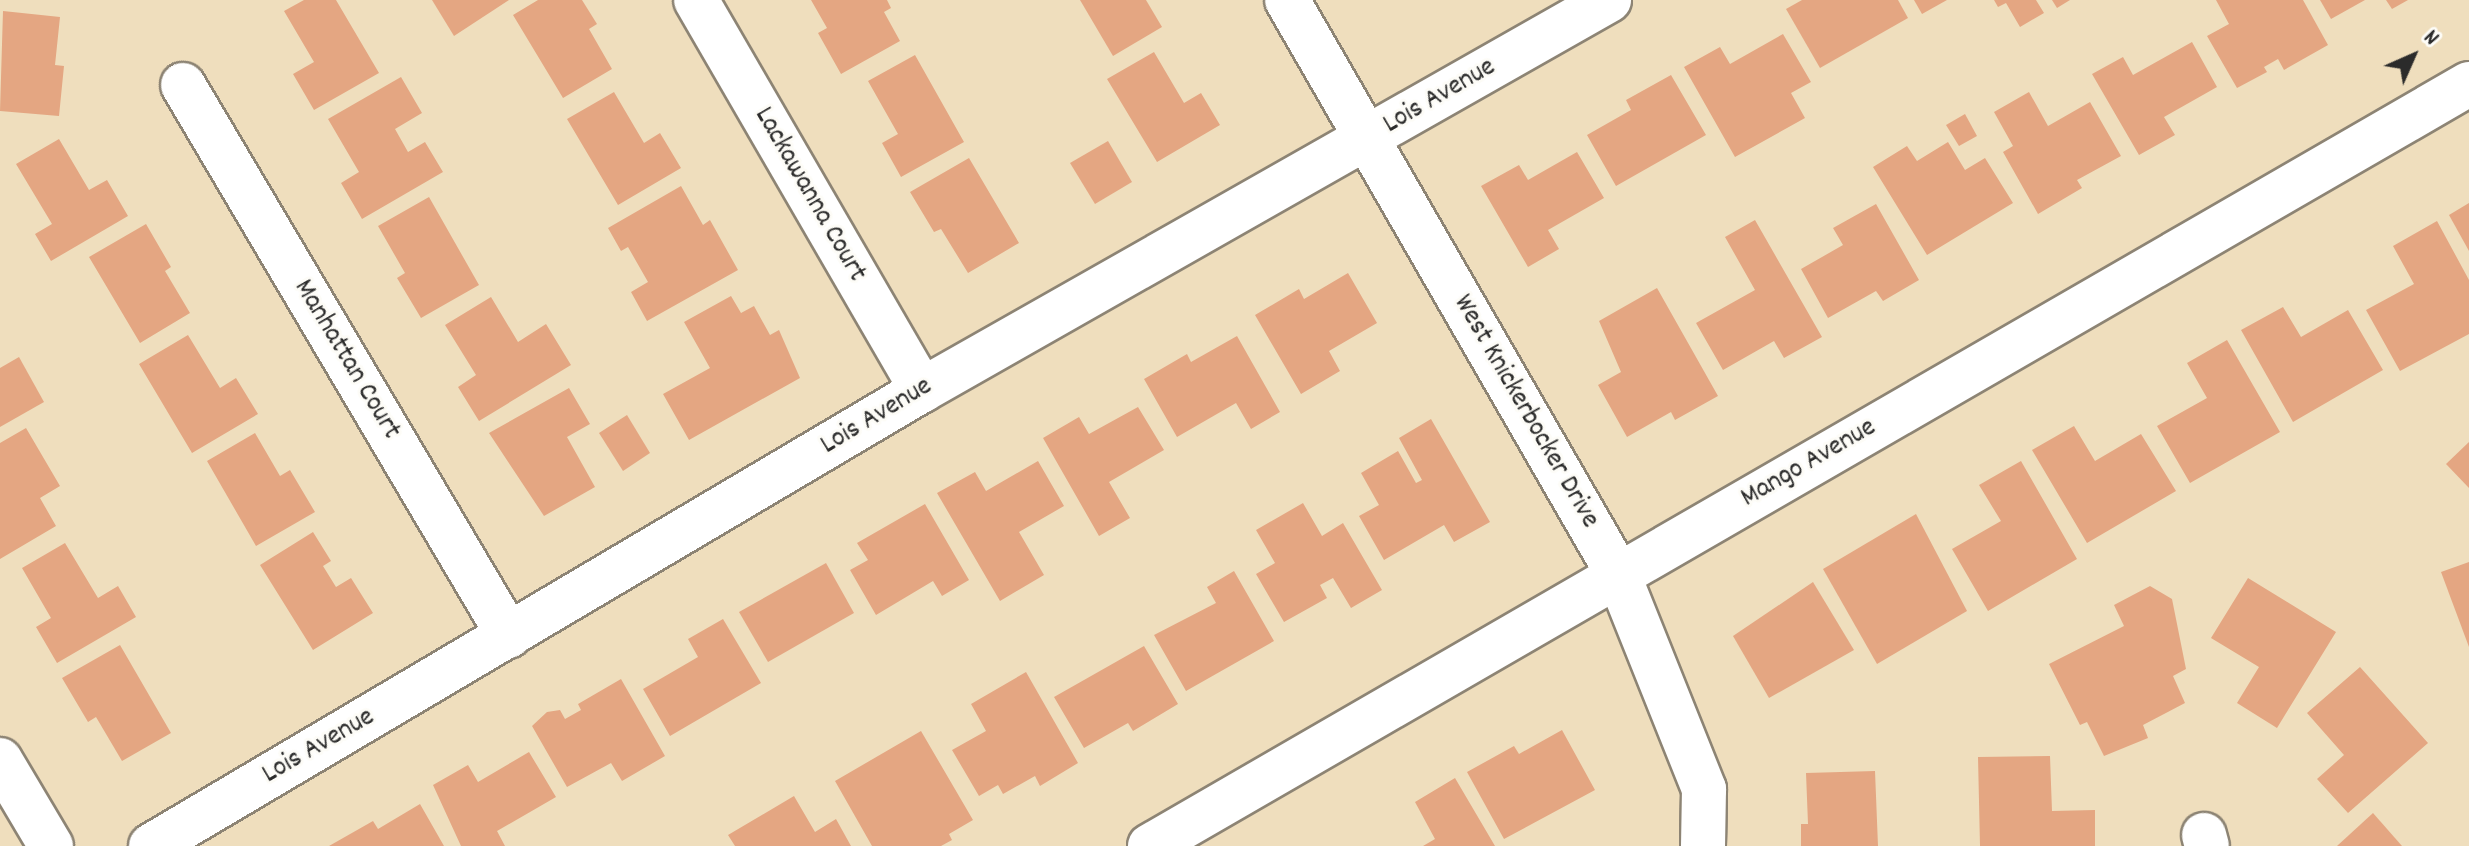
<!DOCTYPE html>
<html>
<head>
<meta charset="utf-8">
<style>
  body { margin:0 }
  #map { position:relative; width:2469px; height:846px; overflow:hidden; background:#efdebd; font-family:Dekko,sans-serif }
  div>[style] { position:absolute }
  .building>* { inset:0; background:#e4a682 }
  .roads { filter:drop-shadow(2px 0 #8d8474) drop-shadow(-2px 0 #8d8474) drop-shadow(0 2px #8d8474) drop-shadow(0 -2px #8d8474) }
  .minor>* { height:44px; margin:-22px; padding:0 22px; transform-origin:22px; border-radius:22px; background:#fff }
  span { translate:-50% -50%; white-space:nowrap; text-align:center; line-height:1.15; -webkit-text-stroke:6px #fdfcf7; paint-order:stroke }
  .street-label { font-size:28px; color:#2b2b2b }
  .north { position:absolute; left:2373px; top:16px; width:80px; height:80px; -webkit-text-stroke:6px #fdfcf7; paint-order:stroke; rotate:45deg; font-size:22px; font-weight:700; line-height:32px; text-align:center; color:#2b2b2b }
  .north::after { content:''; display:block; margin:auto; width:28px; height:36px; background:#2b2b2b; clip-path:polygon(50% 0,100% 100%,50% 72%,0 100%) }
</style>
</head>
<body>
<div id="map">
  <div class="building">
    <i style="clip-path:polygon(304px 0,336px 0,379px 73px,314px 110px,293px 74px,314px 62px,284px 11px)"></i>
    <i style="clip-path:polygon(432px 0,509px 0,454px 36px)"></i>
    <i style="clip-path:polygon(538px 0,582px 0,597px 24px,589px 29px,612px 69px,563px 98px,513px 15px)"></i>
    <i style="clip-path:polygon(811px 0,887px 0,891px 8px,884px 12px,900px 41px,841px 74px,818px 33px,827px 28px)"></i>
    <i style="clip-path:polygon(1080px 0,1146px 0,1162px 27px,1113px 56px)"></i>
    <i style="clip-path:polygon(1802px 0,1898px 0,1908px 18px,1820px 68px,1786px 9px)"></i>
    <i style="clip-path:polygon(1914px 0,1947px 0,1922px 14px)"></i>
    <i style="clip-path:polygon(1994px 0,2036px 0,2044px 13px,2020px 27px,2006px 3px,1998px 7px)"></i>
    <i style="clip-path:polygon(2052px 0,2070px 0,2057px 8px)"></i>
    <i style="clip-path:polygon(2216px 0,2303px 0,2328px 45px,2284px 70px,2278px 59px,2264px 67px,2267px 72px,2237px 88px,2207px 36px,2229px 24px)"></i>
    <i style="clip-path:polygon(2320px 0,2365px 0,2331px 19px)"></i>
    <i style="clip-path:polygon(2386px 0,2408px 0,2392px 9px)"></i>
    <i style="clip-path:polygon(3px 11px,60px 17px,55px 65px,64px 66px,59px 116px,0 111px)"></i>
    <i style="clip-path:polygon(1783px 34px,1811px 82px,1791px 93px,1805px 118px,1735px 157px,1684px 67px,1720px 47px,1730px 64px)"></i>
    <i style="clip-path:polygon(2192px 42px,2217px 87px,2164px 117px,2175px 135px,2139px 155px,2092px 74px,2123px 57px,2133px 75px)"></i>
    <i style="clip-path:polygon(1154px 52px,1184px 103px,1201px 93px,1220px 125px,1157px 162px,1107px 79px)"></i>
    <i style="clip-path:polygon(915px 55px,964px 142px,901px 177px,882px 143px,898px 134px,868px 81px)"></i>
    <i style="clip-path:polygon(1671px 75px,1706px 135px,1616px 186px,1587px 135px,1631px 110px,1626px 100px)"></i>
    <i style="clip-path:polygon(401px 77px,422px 113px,395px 129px,408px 152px,425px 142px,443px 172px,362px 219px,341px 183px,359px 172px,328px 119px)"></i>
    <i style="clip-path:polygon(614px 92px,644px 143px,660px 133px,681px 168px,618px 205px,567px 119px)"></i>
    <i style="clip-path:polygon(2029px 92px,2048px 126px,2090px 102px,2121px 156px,2077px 180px,2082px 188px,2038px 214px,2003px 152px,2013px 146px,1994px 112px)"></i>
    <i style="clip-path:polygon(1965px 114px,1977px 136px,1959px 146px,1946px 125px)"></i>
    <i style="clip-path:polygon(59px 139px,89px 190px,107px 180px,128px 216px,51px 261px,35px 234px,52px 224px,16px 164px)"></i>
    <i style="clip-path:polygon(1108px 141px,1132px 182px,1095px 204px,1070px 163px)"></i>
    <i style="clip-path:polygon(1948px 142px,1965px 170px,1985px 158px,2013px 203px,1927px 255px,1873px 167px,1907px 146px,1917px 161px)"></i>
    <i style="clip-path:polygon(1577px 152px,1604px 198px,1548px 230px,1559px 249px,1528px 267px,1481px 186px,1519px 165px,1528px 180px)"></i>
    <i style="clip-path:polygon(969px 158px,1019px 243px,968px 273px,941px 229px,934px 232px,910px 192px)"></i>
    <i style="clip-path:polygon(681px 186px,703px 225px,710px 220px,738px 270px,647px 321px,631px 292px,648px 282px,628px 247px,621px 251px,608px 228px)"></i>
    <i style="clip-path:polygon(429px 197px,479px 285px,421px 318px,397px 278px,405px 273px,378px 226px)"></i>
    <i style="clip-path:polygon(2469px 203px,2469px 251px,2449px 215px)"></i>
    <i style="clip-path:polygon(1876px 204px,1919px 280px,1883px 301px,1876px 291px,1828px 318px,1801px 269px,1843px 245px,1833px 228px)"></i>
    <i style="clip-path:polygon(1755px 220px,1822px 337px,1784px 358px,1774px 341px,1723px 370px,1696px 323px,1755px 290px,1725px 237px)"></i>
    <i style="clip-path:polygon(2437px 221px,2469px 280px,2469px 334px,2400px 371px,2366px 310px,2414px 284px,2393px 246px)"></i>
    <i style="clip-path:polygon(146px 224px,171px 267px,165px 271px,190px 313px,140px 343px,89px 257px)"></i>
    <i style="clip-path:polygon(1348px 273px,1377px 323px,1329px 351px,1340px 371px,1301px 394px,1255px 315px,1299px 289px,1304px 299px)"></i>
    <i style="clip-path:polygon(1657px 288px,1718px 396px,1675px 420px,1671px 412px,1627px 437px,1598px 385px,1621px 372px,1599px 321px)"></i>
    <i style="clip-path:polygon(731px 296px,741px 313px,754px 306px,770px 335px,779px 330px,800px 378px,689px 440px,663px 394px,710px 368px,684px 322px)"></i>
    <i style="clip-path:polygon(491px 297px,518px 342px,546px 324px,571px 365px,479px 421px,458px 387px,476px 375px,445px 325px)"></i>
    <i style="clip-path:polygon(2283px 307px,2301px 337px,2348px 310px,2383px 370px,2293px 422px,2241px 330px)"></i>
    <i style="clip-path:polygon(188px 335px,220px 388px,236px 378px,258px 414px,192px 453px,139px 364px)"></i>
    <i style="clip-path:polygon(1237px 336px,1280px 412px,1251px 429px,1236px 403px,1177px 437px,1144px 379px,1187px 354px,1191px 362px)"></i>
    <i style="clip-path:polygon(2227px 340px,2280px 432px,2190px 483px,2157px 426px,2207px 398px,2187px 363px)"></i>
    <i style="clip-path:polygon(19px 357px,44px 402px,0 427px,0 368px)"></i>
    <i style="clip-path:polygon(569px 388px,590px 424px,567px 437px,595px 487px,544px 516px,489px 433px)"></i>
    <i style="clip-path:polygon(1138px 407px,1164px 450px,1109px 482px,1130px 518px,1099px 536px,1043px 438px,1079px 417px,1089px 434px)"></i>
    <i style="clip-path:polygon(627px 415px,650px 453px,623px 471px,599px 433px)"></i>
    <i style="clip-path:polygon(1431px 419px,1490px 522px,1454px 542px,1444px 525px,1384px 560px,1359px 516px,1379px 505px,1361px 473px,1398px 451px,1416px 483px,1422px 480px,1399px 438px)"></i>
    <i style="clip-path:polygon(2074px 426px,2095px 461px,2141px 434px,2176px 491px,2087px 543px,2032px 450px)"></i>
    <i style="clip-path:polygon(26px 428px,60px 486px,40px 498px,56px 526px,0 559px,0 443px)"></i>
    <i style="clip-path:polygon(255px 433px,280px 476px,290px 470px,315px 512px,256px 546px,207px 461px)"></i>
    <i style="clip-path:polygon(2469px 442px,2469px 488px,2446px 464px)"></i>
    <i style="clip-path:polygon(1038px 461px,1064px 506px,1019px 532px,1044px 575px,1000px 601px,937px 493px,975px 472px,986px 491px)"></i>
    <i style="clip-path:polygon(2021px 461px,2077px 559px,1988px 611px,1952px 549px,2001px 521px,1979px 485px)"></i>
    <i style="clip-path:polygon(1303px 503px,1322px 536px,1343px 523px,1382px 590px,1351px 608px,1333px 578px,1320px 585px,1327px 598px,1284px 622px,1256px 574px,1275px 563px,1256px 530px)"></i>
    <i style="clip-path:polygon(925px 504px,969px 580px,942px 596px,933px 581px,876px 615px,850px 570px,868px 560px,857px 543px)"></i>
    <i style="clip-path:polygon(1916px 514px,1967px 611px,1877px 664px,1823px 569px)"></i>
    <i style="clip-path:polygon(313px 532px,331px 561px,323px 566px,336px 587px,351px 578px,373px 613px,313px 650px,260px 565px)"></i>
    <i style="clip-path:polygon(65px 543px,98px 598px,118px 586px,136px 617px,57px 663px,36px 627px,51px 618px,22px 568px)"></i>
    <i style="clip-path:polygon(2469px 562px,2469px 647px,2441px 572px)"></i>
    <i style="clip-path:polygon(826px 563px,854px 613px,768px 662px,739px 612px)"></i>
    <i style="clip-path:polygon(1234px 571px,1274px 641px,1186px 691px,1154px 635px,1216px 603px,1207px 587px)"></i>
    <i style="clip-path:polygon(2248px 578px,2336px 632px,2277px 728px,2237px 703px,2259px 667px,2211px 638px)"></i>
    <i style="clip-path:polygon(1813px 582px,1854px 650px,1769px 698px,1733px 636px)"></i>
    <i style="clip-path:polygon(2150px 586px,2172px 599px,2186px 669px,2173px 676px,2185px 703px,2143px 725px,2148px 738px,2104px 756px,2087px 722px,2080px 725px,2049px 664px,2124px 626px,2114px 605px)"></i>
    <i style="clip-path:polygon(723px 619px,761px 683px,670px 736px,643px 689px,698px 657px,688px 639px)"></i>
    <i style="clip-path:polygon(120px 645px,171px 733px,122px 761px,96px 717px,88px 722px,62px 678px)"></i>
    <i style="clip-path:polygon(1144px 646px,1178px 704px,1133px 731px,1128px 723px,1084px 748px,1054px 697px)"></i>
    <i style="clip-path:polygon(2360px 667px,2428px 743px,2348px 813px,2317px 779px,2344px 755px,2307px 713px)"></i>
    <i style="clip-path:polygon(1026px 672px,1078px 763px,1040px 786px,1035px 776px,1003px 794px,998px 785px,979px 796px,952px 750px,986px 731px,971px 704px)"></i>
    <i style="clip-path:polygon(621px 679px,665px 756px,622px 781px,611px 763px,567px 787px,532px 726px,547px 712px,560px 710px,565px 719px,581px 710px,578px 704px)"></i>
    <i style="clip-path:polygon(1562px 730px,1595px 790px,1504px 839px,1467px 772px,1514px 746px,1519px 754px)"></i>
    <i style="clip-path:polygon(921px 731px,973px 820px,949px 834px,952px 840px,941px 846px,872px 846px,835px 781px)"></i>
    <i style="clip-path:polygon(529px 752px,556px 797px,497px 831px,505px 846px,461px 846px,433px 785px,468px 765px,478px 782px)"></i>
    <i style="clip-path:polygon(2050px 756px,2052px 811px,2095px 810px,2095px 846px,1980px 846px,1978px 757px)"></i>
    <i style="clip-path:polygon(1875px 771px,1878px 846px,1801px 846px,1801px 824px,1808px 824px,1806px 773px)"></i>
    <i style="clip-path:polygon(1455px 778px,1495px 846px,1423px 846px,1435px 839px,1415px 802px)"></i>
    <i style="clip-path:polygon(794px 796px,815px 832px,836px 819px,851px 846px,735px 846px,728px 835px)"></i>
    <i style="clip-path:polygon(420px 804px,444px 846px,329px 846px,373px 821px,378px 829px)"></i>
    <i style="clip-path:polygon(2373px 813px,2402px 846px,2337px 846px)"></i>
  </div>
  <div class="roads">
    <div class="minor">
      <i style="left:696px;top:0;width:451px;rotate:59.9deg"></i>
      <i style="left:1287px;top:0;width:663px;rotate:60.03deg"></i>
      <i style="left:1618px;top:574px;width:232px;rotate:68.2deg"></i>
      <i style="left:1704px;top:789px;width:57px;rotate:91deg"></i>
      <i style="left:183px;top:85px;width:640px;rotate:59.39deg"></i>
      <i style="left:0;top:760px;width:100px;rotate:59.3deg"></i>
      <i style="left:2204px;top:835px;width:11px;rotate:75deg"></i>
      <i style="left:151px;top:846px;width:896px;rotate:-30.6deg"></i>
      <i style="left:922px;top:390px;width:790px;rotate:-29.58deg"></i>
      <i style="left:1150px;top:846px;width:1523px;rotate:-30.02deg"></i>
    </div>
  </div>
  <div class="street-label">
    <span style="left:1440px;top:97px;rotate:-30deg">Lois Avenue</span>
    <span style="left:809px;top:195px;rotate:60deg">Lackawanna Court</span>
    <span style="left:346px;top:360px;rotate:59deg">Manhattan Court</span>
    <span style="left:1525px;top:412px;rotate:60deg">West Knickerbocker Drive</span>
    <span style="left:877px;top:417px;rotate:-31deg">Lois Avenue</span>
    <span style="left:1809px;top:464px;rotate:-30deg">Mango Avenue</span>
    <span style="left:319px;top:747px;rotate:-30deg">Lois Avenue</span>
  </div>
  <div class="north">N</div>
</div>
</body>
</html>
